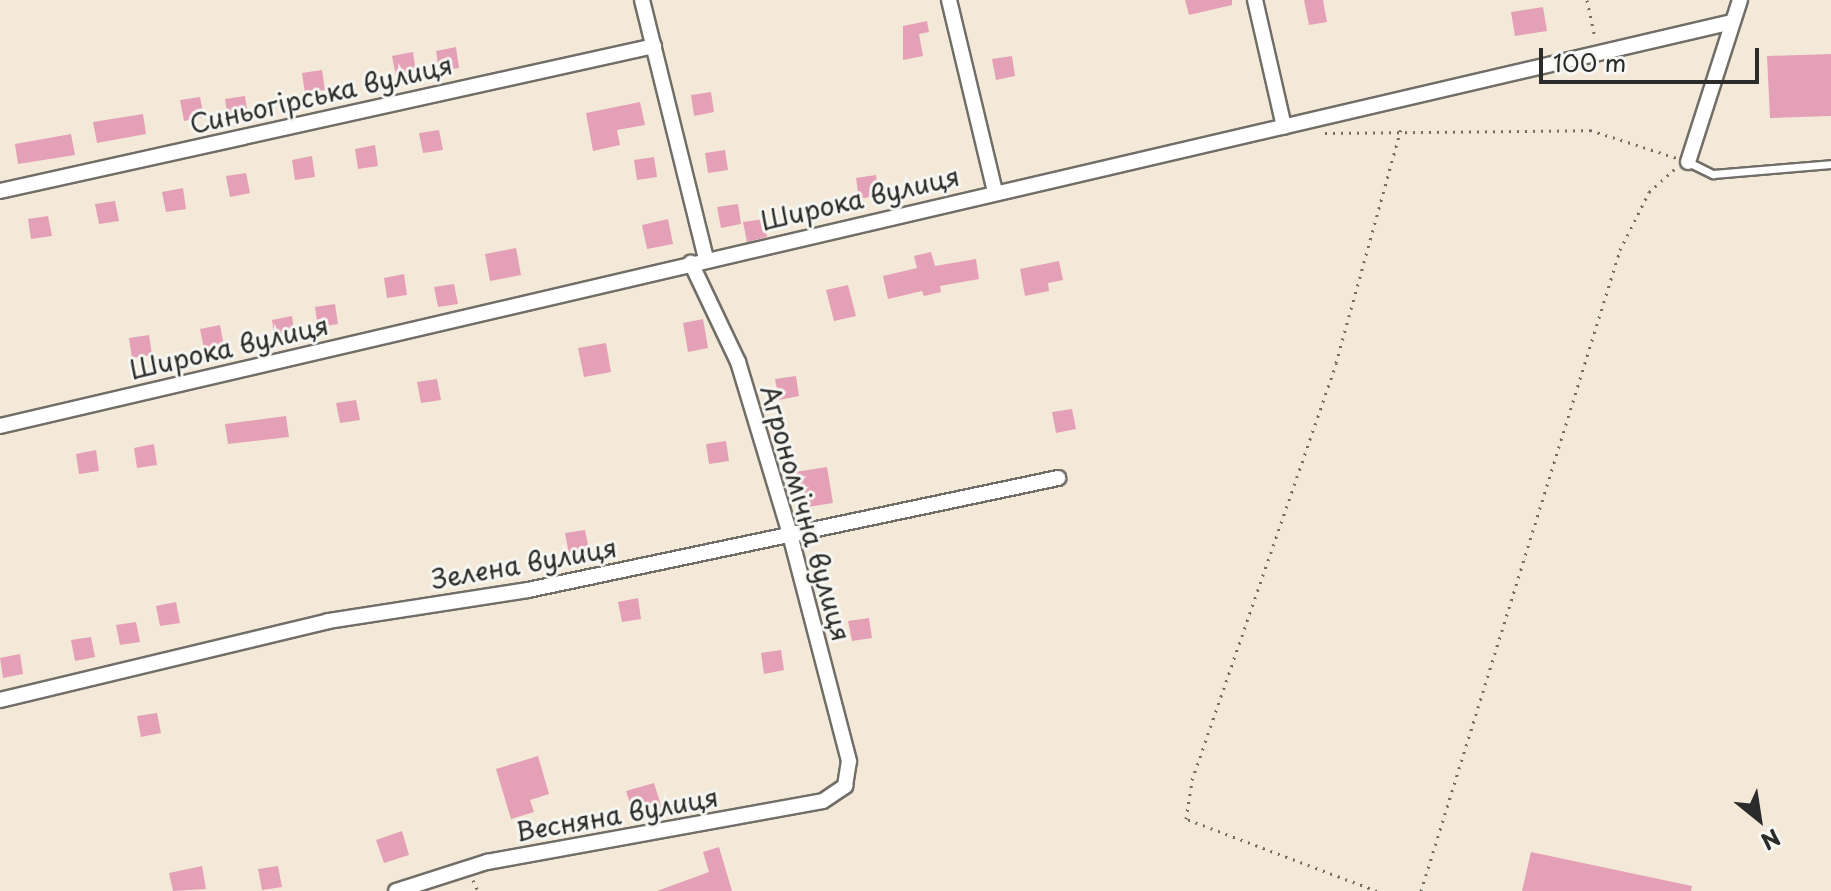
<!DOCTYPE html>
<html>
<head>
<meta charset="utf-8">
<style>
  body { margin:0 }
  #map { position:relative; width:1831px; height:891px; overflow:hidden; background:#f4e9d8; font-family:"Playpen Sans",sans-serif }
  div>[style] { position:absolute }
  .building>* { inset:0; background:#e4a0b6 }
  .path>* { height:3px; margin-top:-1.5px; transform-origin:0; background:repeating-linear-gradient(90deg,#716e68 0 2px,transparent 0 8px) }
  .roads { filter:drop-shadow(2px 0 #716e68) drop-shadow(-2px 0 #716e68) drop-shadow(0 2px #716e68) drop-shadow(0 -2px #716e68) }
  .service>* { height:7px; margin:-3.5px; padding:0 3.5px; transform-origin:3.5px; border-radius:3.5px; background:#fff }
  .minor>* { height:14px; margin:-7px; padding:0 7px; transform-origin:7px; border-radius:7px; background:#fff }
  span { translate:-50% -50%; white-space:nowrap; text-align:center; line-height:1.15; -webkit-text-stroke:6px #f6f6f2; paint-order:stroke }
  .street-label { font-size:26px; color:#2b2b2b }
  .north { position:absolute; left:1719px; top:779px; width:80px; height:80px; -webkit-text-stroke:6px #f6f6f2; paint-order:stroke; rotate:150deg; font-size:22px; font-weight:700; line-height:32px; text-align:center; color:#2b2b2b }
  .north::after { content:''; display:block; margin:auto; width:28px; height:36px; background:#2b2b2b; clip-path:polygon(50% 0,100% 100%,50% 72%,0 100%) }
  .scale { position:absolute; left:1539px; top:48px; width:220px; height:36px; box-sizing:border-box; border:4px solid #2b2b2b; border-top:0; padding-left:10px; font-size:24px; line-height:28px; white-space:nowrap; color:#2b2b2b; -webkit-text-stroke:6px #f6f6f2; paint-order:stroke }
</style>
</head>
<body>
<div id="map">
  <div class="building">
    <i style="clip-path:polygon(1185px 0,1232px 0,1232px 5px,1189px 15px)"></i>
    <i style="clip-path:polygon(1304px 0,1323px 0,1327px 22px,1309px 25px)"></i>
    <i style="clip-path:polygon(1543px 7px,1547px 31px,1515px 36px,1511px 12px)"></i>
    <i style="clip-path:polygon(927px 21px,929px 32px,919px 34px,923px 56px,903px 60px,903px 26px)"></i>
    <i style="clip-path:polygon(456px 47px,459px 68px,439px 71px,436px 51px)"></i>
    <i style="clip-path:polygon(413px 52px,416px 73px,396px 76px,392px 56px)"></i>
    <i style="clip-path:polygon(1831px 54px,1831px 116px,1770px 118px,1767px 56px)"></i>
    <i style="clip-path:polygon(1012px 56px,1015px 76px,996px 80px,992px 59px)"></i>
    <i style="clip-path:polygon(322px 70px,325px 90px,305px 94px,302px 73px)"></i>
    <i style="clip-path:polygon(711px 92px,714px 112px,694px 116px,691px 95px)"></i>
    <i style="clip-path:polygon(245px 96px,248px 116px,228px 119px,225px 99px)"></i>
    <i style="clip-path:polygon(200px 97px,204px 117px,184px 121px,180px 100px)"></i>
    <i style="clip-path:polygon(640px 102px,645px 125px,617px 130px,620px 145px,593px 151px,586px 113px)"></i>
    <i style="clip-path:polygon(143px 114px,146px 134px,97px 143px,93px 122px)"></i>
    <i style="clip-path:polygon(439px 130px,443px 150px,423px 153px,419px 133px)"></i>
    <i style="clip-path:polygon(71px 134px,75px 155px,18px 164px,15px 144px)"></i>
    <i style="clip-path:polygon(375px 145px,378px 166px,358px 169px,355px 149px)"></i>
    <i style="clip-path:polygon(725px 150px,728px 170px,708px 173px,705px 153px)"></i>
    <i style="clip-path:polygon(312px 156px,315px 177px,295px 180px,292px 160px)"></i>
    <i style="clip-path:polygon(654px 157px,657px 177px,637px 180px,634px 160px)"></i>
    <i style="clip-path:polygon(246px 173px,250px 193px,230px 197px,226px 176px)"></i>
    <i style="clip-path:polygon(876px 175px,879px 195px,859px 199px,856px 178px)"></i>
    <i style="clip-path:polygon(183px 188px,186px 209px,166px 212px,162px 192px)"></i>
    <i style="clip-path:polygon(115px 201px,119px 221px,99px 224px,95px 204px)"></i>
    <i style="clip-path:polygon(738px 204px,741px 224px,721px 228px,717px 207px)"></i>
    <i style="clip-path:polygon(48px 216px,52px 236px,31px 239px,28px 219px)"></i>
    <i style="clip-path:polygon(668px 219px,673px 244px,647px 249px,642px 225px)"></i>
    <i style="clip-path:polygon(764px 219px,767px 237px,747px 242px,743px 222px)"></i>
    <i style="clip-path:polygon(516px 248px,521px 275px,490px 281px,485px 254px)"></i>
    <i style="clip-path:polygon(931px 252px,935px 266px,976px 259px,979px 279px,940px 286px,941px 292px,924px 296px,922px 291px,888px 299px,883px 276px,917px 268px,914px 256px)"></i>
    <i style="clip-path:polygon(1059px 261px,1063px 280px,1048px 283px,1049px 291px,1025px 296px,1020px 269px)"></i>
    <i style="clip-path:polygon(404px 274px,407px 295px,387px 298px,384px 278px)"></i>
    <i style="clip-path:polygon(454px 284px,458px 304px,438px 307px,434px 287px)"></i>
    <i style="clip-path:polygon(848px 285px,856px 316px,834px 321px,826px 290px)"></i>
    <i style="clip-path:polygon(335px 304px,338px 324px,318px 327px,315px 307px)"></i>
    <i style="clip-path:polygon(292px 316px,295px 337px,275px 340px,272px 320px)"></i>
    <i style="clip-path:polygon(703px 319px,708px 348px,688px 352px,683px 323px)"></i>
    <i style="clip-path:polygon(220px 325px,224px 346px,204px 349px,200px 329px)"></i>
    <i style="clip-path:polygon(149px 335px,152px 355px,132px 358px,129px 338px)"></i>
    <i style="clip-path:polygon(606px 343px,611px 372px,584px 377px,578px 348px)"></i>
    <i style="clip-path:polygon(796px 376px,799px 396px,779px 400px,775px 379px)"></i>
    <i style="clip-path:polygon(437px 379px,441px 400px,421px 403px,417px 382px)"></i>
    <i style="clip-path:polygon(356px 400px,360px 420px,340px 423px,336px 403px)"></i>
    <i style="clip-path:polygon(1072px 409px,1076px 429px,1056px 433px,1052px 412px)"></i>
    <i style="clip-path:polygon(286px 416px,289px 437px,228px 444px,225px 424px)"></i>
    <i style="clip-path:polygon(726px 441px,729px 461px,709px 464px,706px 444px)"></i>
    <i style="clip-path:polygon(154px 444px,157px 465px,137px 468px,134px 448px)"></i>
    <i style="clip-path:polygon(96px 450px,99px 471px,79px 474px,76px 454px)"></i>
    <i style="clip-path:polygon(827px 467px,833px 503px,801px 508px,795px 472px)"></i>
    <i style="clip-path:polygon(585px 530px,589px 550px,569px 554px,565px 533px)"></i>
    <i style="clip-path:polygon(638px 598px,641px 619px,622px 622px,618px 602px)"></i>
    <i style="clip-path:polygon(176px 602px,180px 623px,160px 626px,156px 606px)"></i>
    <i style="clip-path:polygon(869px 618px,872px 638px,852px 641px,848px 621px)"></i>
    <i style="clip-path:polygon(136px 622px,140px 642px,120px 645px,116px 625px)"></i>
    <i style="clip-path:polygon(91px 637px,95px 657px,75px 661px,71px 640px)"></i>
    <i style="clip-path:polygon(781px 650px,784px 670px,764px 674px,761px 653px)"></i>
    <i style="clip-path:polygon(20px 654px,23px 674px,3px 678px,0 658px)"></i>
    <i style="clip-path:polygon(157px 713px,161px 733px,141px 737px,137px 716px)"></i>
    <i style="clip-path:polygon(538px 756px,549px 794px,530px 800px,534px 812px,511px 819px,496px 769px)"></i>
    <i style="clip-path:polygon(654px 783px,663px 812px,635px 820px,626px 791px)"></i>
    <i style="clip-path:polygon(402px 831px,409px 855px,384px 863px,376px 840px)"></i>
    <i style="clip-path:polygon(719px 847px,732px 891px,657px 891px,709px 872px,703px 852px)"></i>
    <i style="clip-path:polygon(1531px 852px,1692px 886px,1691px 891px,1522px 891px)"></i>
    <i style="clip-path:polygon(202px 866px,206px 889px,173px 891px,169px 873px)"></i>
    <i style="clip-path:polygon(278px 866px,282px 887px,262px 890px,258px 869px)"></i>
  </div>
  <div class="path">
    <i style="left:1587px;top:0;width:39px;rotate:78deg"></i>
    <i style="left:1325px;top:133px;width:265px;rotate:-0.6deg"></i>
    <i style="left:1590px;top:130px;width:91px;rotate:17.8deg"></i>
    <i style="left:473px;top:880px;width:12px;rotate:66deg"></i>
    <i style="left:1377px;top:891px;width:204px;rotate:-159.3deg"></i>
    <i style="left:1186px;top:819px;width:39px;rotate:-81deg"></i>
    <i style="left:1192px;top:780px;width:441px;rotate:-70.9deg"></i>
    <i style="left:1336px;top:363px;width:243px;rotate:-74.5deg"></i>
    <i style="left:1421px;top:891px;width:671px;rotate:-72.75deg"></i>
    <i style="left:1620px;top:250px;width:65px;rotate:-63.4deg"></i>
    <i style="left:1649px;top:192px;width:38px;rotate:-42deg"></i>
  </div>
  <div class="roads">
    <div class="service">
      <i style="left:1688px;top:162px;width:28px;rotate:26deg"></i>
      <i style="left:1713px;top:174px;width:118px;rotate:-4.8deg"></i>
    </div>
    <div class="minor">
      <i style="left:642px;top:0;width:267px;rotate:76.1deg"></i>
      <i style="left:949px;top:0;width:197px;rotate:76.5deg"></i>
      <i style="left:1255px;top:0;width:130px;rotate:77.1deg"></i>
      <i style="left:1688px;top:162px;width:170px;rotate:-72.2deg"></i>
      <i style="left:0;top:191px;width:670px;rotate:-12.5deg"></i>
      <i style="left:0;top:426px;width:1778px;rotate:-13.13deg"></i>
      <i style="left:0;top:700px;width:337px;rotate:-13.5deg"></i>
      <i style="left:328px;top:621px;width:202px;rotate:-8.8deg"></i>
      <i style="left:528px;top:590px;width:542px;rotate:-11.93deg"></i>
      <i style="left:396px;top:891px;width:96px;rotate:-17.7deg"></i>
      <i style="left:487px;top:862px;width:341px;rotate:-10.3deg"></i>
      <i style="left:823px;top:801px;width:27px;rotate:-34deg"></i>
      <i style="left:845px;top:786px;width:25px;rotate:-81deg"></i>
      <i style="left:849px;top:761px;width:235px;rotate:-104.6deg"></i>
      <i style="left:790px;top:534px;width:180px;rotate:-106.8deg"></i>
      <i style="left:738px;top:362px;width:110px;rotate:-115.4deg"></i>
    </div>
  </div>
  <div class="street-label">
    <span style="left:321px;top:94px;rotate:-13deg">Синьогірська вулиця</span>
    <span style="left:860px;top:198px;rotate:-13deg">Широка вулиця</span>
    <span style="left:229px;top:347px;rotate:-13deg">Широка вулиця</span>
    <span style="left:806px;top:513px;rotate:74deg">Агрономічна вулиця</span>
    <span style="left:524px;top:563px;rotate:-10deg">Зелена вулиця</span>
    <span style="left:617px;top:814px;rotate:-10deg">Весняна вулиця</span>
  </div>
  <div class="north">N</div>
  <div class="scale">100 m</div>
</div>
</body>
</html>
